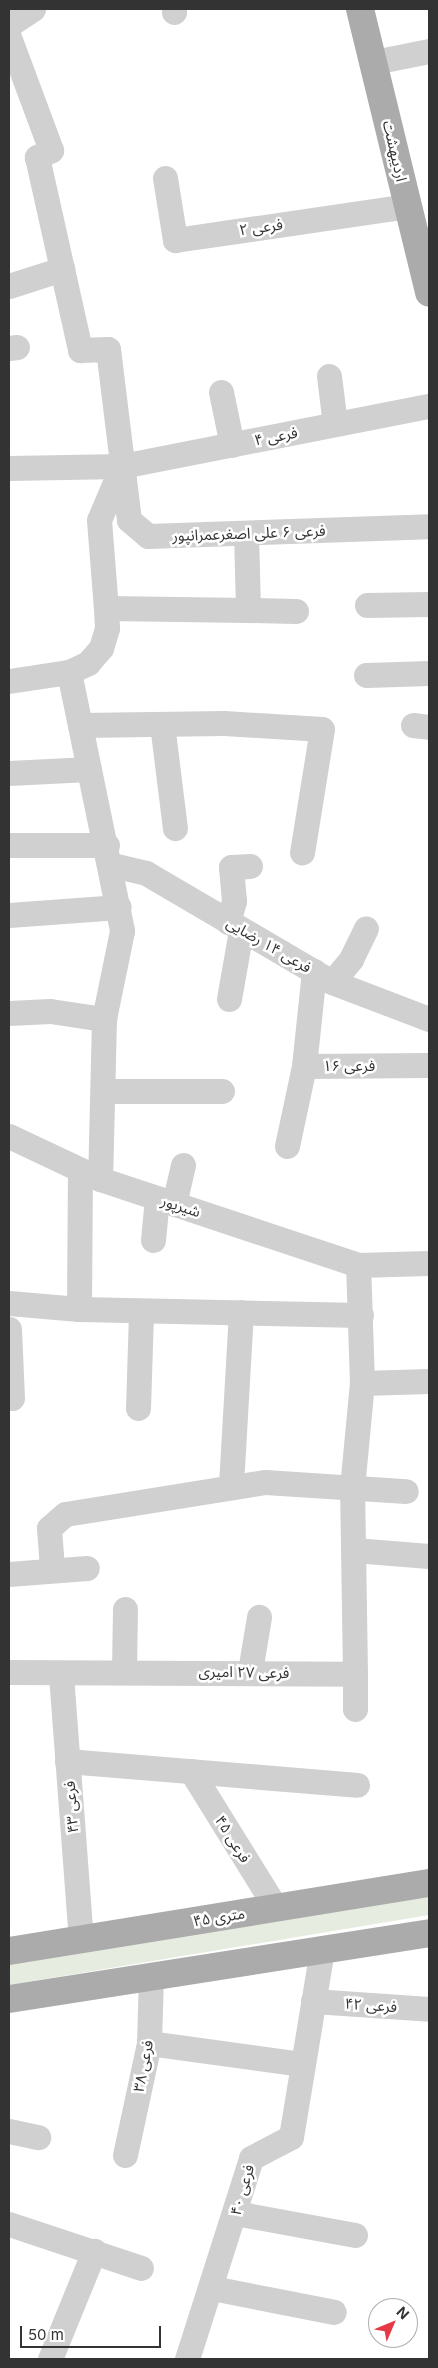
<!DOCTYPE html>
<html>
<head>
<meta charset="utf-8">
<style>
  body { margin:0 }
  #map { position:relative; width:438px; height:2368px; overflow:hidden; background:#fff; font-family:Inter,"Noto Sans Arabic",sans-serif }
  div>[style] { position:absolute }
  .green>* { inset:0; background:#e6ecdf }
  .minor>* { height:25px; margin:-12.5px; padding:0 12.5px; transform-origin:12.5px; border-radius:12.5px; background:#d0d0d0 }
  .major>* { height:28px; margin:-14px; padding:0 14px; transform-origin:14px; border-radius:14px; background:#ababab }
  span { translate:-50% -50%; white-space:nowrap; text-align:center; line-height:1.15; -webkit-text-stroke:5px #fff; paint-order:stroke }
  .street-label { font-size:15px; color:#333 }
  .frame { position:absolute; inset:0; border:10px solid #333; pointer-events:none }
  .north { position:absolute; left:368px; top:2298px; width:50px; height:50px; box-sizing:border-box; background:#fff; border:1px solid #adadad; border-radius:50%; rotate:45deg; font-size:14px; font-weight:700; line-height:20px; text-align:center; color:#333 }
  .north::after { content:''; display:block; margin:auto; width:18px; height:22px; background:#e63946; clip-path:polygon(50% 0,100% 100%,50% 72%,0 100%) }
  .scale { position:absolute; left:20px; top:2326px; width:141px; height:22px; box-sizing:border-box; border:2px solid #333; border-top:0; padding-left:6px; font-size:15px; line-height:18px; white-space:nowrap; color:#333; -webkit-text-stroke:4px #fff; paint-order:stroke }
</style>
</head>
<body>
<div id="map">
  <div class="green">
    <i style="clip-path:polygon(429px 1894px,429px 1915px,9px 1985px,9px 1963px)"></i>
  </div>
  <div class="minor">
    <i style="left:174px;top:9px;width:3px;rotate:90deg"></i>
    <i style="left:9px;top:25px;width:29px;rotate:-34deg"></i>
    <i style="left:9px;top:37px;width:121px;rotate:69.6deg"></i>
    <i style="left:51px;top:150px;width:16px;rotate:153deg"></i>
    <i style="left:37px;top:157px;width:198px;rotate:77.4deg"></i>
    <i style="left:80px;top:350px;width:28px;rotate:-2deg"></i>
    <i style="left:108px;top:349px;width:172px;rotate:83deg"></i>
    <i style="left:129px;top:520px;width:25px;rotate:40deg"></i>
    <i style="left:148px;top:536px;width:281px;rotate:-2deg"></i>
    <i style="left:374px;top:62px;width:56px;rotate:-11.3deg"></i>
    <i style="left:165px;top:178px;width:63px;rotate:80.8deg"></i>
    <i style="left:175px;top:240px;width:236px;rotate:-8.3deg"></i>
    <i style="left:9px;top:286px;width:56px;rotate:-17.8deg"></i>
    <i style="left:9px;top:348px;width:8px;rotate:-7deg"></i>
    <i style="left:329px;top:376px;width:48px;rotate:82.9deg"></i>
    <i style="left:221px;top:392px;width:54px;rotate:78.3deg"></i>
    <i style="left:9px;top:468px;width:113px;rotate:-1deg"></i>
    <i style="left:122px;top:466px;width:313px;rotate:-11.1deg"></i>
    <i style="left:121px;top:468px;width:56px;rotate:112.9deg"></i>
    <i style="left:99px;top:520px;width:88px;rotate:85.5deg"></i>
    <i style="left:106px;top:608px;width:142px;rotate:0.8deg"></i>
    <i style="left:246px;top:533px;width:77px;rotate:88.5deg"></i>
    <i style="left:248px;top:610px;width:48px;rotate:1.2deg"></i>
    <i style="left:367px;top:605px;width:62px;rotate:-0.9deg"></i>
    <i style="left:69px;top:672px;width:264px;rotate:78.4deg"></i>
    <i style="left:122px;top:931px;width:90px;rotate:101.6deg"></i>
    <i style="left:104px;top:1019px;width:160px;rotate:91.4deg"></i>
    <i style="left:366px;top:675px;width:63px;rotate:-1.8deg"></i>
    <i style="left:9px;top:681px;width:61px;rotate:-8.5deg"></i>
    <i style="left:69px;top:672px;width:21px;rotate:-25deg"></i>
    <i style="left:88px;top:663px;width:20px;rotate:-49deg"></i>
    <i style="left:101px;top:648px;width:21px;rotate:-73deg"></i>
    <i style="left:107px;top:628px;width:20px;rotate:-93deg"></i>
    <i style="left:162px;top:724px;width:105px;rotate:82.9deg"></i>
    <i style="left:80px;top:725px;width:144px;rotate:-0.8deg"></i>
    <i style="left:224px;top:723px;width:98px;rotate:3.5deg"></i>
    <i style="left:322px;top:729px;width:125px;rotate:99.2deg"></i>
    <i style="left:413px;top:725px;width:16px;rotate:7deg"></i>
    <i style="left:9px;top:773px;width:80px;rotate:-2.9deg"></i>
    <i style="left:9px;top:845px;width:98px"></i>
    <i style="left:112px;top:865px;width:35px;rotate:13deg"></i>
    <i style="left:146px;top:873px;width:216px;rotate:30.4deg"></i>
    <i style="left:332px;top:982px;width:104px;rotate:20.9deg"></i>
    <i style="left:9px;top:915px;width:110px;rotate:-4.2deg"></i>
    <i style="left:228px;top:922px;width:22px;rotate:-74deg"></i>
    <i style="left:234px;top:901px;width:34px;rotate:-95deg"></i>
    <i style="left:231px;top:867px;width:19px;rotate:-3deg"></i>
    <i style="left:314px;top:971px;width:96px;rotate:96deg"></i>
    <i style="left:304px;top:1066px;width:125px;rotate:-0.5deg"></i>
    <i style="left:332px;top:982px;width:30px;rotate:-50deg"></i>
    <i style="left:351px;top:959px;width:34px;rotate:-64deg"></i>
    <i style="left:229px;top:999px;width:70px;rotate:-80.1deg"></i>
    <i style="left:9px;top:1013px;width:41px;rotate:-2.8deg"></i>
    <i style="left:50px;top:1011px;width:55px;rotate:8.4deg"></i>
    <i style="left:104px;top:1091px;width:118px"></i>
    <i style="left:9px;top:1136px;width:101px;rotate:25.3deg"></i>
    <i style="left:100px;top:1179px;width:272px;rotate:18.4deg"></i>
    <i style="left:358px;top:1265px;width:71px;rotate:-1.6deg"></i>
    <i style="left:287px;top:1146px;width:82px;rotate:-78deg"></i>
    <i style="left:174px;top:1204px;width:40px;rotate:-77deg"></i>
    <i style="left:153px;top:1240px;width:42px;rotate:-84.6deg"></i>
    <i style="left:9px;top:1303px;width:70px;rotate:4.9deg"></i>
    <i style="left:79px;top:1309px;width:282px;rotate:1.2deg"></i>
    <i style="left:79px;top:1309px;width:139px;rotate:-89.6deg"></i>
    <i style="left:9px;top:1329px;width:69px;rotate:87.5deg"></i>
    <i style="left:362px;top:1383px;width:67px;rotate:-1.7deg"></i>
    <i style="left:138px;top:1408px;width:97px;rotate:-88.2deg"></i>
    <i style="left:231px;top:1485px;width:173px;rotate:-86.7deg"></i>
    <i style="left:354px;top:1550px;width:75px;rotate:4.6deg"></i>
    <i style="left:52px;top:1568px;width:40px;rotate:-94.3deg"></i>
    <i style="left:49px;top:1528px;width:21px;rotate:-41deg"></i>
    <i style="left:65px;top:1514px;width:203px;rotate:-9.1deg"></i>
    <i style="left:265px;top:1482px;width:141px;rotate:3.7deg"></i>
    <i style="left:9px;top:1574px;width:78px;rotate:-4.4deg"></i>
    <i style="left:124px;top:1671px;width:62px;rotate:-89.1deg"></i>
    <i style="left:250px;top:1671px;width:55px;rotate:-80.5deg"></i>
    <i style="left:9px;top:1672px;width:346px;rotate:0.3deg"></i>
    <i style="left:355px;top:1674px;width:186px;rotate:-90.9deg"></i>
    <i style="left:352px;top:1488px;width:105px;rotate:-84.6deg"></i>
    <i style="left:362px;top:1383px;width:118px;rotate:-91.9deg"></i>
    <i style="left:61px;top:1675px;width:265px;rotate:85.7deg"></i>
    <i style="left:355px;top:1709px;width:35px;rotate:-90deg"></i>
    <i style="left:67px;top:1761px;width:291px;rotate:4.7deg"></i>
    <i style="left:191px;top:1771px;width:161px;rotate:58.2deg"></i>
    <i style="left:313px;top:2001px;width:116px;rotate:3.9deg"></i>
    <i style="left:149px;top:2043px;width:155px;rotate:7.8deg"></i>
    <i style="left:9px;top:2131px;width:30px;rotate:12deg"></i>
    <i style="left:125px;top:2155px;width:115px;rotate:-77.9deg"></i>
    <i style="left:149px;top:2043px;width:66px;rotate:-88.3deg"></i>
    <i style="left:235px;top:2213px;width:122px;rotate:10.4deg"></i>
    <i style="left:9px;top:2224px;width:139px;rotate:18.4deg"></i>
    <i style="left:212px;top:2288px;width:124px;rotate:11.1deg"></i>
    <i style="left:50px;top:2359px;width:117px;rotate:-67.8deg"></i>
    <i style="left:187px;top:2359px;width:211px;rotate:-72.3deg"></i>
    <i style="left:251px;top:2158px;width:45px;rotate:-27.7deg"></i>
    <i style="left:291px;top:2137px;width:190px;rotate:-80.6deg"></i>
  </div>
  <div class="major">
    <i style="left:360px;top:9px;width:292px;rotate:76.3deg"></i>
    <i style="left:9px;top:1951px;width:425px;rotate:-9.2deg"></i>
    <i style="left:9px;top:1999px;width:425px;rotate:-8.9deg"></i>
  </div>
  <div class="street-label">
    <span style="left:395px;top:151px;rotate:77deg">اردیبهشت</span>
    <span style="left:261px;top:227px;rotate:-8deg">فرعی ۲</span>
    <span style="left:276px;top:436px;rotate:-11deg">فرعی ۴</span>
    <span style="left:249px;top:533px;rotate:-2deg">فرعی ۶ علی اصغرعمرانپور</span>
    <span style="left:269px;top:945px;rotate:30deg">فرعی ۱۴ رضایی</span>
    <span style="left:349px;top:1066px">فرعی ۱۶</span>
    <span style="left:181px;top:1206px;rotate:18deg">شیرپور</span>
    <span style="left:244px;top:1672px;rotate:1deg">فرعی ۲۷ امیری</span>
    <span style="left:71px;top:1807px;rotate:-94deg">فرعی ۴۳</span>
    <span style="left:233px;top:1839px;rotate:58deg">فرعی ۴۵</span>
    <span style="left:219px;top:1917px;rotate:-9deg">۴۵ متری</span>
    <span style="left:371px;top:2005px;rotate:4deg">فرعی ۴۲</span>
    <span style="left:143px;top:2066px;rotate:-79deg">فرعی ۳۸</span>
    <span style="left:242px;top:2190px;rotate:-74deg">فرعی ۴۰</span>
  </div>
  <div class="frame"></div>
  <div class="north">N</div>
  <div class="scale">50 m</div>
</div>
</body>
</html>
